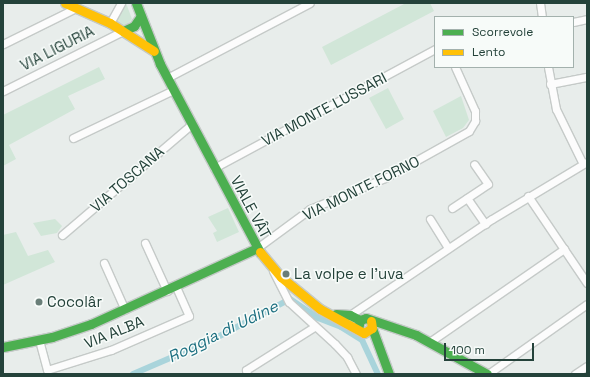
<!DOCTYPE html>
<html>
<head>
<meta charset="utf-8">
<style>
  body { margin:0 }
  #map { position:relative; width:590px; height:377px; overflow:hidden; background:#e8edeb; font-family:"Space Grotesk",sans-serif }
  div>[style] { position:absolute }
  .green>* { inset:0; background:#d1e6d8 }
  .canal>* { height:6px; margin:-3px; padding:0 3px; transform-origin:3px; border-radius:3px; background:#a9d4db }
  .roads { filter:drop-shadow(1px 0 #c5cac8) drop-shadow(-1px 0 #c5cac8) drop-shadow(0 1px #c5cac8) drop-shadow(0 -1px #c5cac8) }
  .street>* { height:7px; margin:-3.5px; padding:0 3.5px; transform-origin:3.5px; border-radius:3.5px; background:#fcfcfc }
  .fast>* { height:9px; margin:-4.5px; padding:0 4.5px; transform-origin:4.5px; border-radius:4.5px; background:#4caf50 }
  .slow>* { height:9px; margin:-4.5px; padding:0 4.5px; transform-origin:4.5px; border-radius:4.5px; background:#ffc107 }
  .dots>* { width:11px; height:11px; translate:-50% -50%; box-sizing:border-box; border:2px solid #f7fbf9; border-radius:50% }
  span { translate:-50% -50%; white-space:nowrap; text-align:center; line-height:1.15; -webkit-text-stroke:3px #f7fbf9; paint-order:stroke }
  .street-label { font-size:15px; color:#24423a }
  .poi-label { font-size:15px; color:#24423a }
  .left { translate:0 -50%; text-align:left }
  .water-label { font-size:16px; color:#1c6f80; font-style:italic }
  .frame { position:absolute; inset:0; border:4px solid #24423a; pointer-events:none }
  .legend { position:absolute; left:434px; top:16px; width:140px; height:52px; box-sizing:border-box; background:#f7fbf9; border:1px solid #a3b1ad; margin:0; padding:5px 7px; list-style:none; font-size:12px; color:#24423a }
  .legend li { display:flex; align-items:center; gap:8px; height:20px }
  .legend b { width:20px; border:1px solid #a3b1ad }
  .scale { position:absolute; left:444px; top:343px; width:90px; height:18px; box-sizing:border-box; border:2px solid #24423a; border-top:0; padding-left:5px; font-size:12px; line-height:14px; white-space:nowrap; color:#24423a; -webkit-text-stroke:3px #f7fbf9; paint-order:stroke }
</style>
</head>
<body>
<div id="map">
  <div class="green">
    <i style="clip-path:polygon(123px 3px,126px 3px,132px 19px,125px 27px,117px 22px)"></i>
    <i style="clip-path:polygon(406px 3px,430px 3px,434px 11px,331px 65px,322px 47px)"></i>
    <i style="clip-path:polygon(99px 67px,105px 79px,68px 96px,75px 109px,9px 145px,16px 159px,3px 166px,3px 115px)"></i>
    <i style="clip-path:polygon(388px 88px,404px 119px,386px 129px,369px 98px)"></i>
    <i style="clip-path:polygon(461px 96px,469px 120px,463px 128px,446px 137px,433px 111px)"></i>
    <i style="clip-path:polygon(228px 208px,239px 232px,217px 242px,213px 233px,217px 231px,208px 217px)"></i>
    <i style="clip-path:polygon(55px 219px,62px 226px,57px 233px,41px 236px,33px 223px)"></i>
    <i style="clip-path:polygon(16px 232px,28px 256px,48px 250px,55px 262px,3px 285px,3px 235px)"></i>
  </div>
  <div class="canal">
    <i style="left:133px;top:374px;width:86px;rotate:-23.3deg"></i>
    <i style="left:212px;top:340px;width:88px;rotate:-27.7deg"></i>
    <i style="left:290px;top:299px;width:34px;rotate:34deg"></i>
    <i style="left:318px;top:318px;width:25px;rotate:21deg"></i>
    <i style="left:341px;top:327px;width:25px;rotate:32deg"></i>
    <i style="left:362px;top:340px;width:38px;rotate:65deg"></i>
  </div>
  <div class="roads">
    <div class="street">
      <i style="left:540px;top:3px;width:14px;rotate:82deg"></i>
      <i style="left:573px;top:22px;width:14px;rotate:-12deg"></i>
      <i style="left:110px;top:23px;width:23px;rotate:-61deg"></i>
      <i style="left:3px;top:44px;width:81px;rotate:-26.3deg"></i>
      <i style="left:548px;top:67px;width:43px;rotate:79.2deg"></i>
      <i style="left:556px;top:109px;width:61px;rotate:63.9deg"></i>
      <i style="left:167px;top:78px;width:161px;rotate:-27.7deg"></i>
      <i style="left:550px;top:84px;width:38px;rotate:-11deg"></i>
      <i style="left:3px;top:91px;width:134px;rotate:-26.6deg"></i>
      <i style="left:73px;top:138px;width:111px;rotate:-25.6deg"></i>
      <i style="left:214px;top:168px;width:251px;rotate:-28.3deg"></i>
      <i style="left:528px;top:196px;width:105px;rotate:55.9deg"></i>
      <i style="left:467px;top:198px;width:32px;rotate:55deg"></i>
      <i style="left:452px;top:208px;width:43px;rotate:-33.7deg"></i>
      <i style="left:488px;top:184px;width:24px;rotate:-125deg"></i>
      <i style="left:430px;top:219px;width:34px;rotate:58deg"></i>
      <i style="left:62px;top:235px;width:171px;rotate:-40.5deg"></i>
      <i style="left:145px;top:243px;width:53px;rotate:65.4deg"></i>
      <i style="left:257px;top:248px;width:66px;rotate:-36.3deg"></i>
      <i style="left:310px;top:209px;width:81px;rotate:-22.5deg"></i>
      <i style="left:385px;top:178px;width:96px;rotate:-29.2deg"></i>
      <i style="left:469px;top:131px;width:12px;rotate:-59deg"></i>
      <i style="left:475px;top:121px;width:10px;rotate:-90deg"></i>
      <i style="left:475px;top:111px;width:48px;rotate:-114.4deg"></i>
      <i style="left:104px;top:263px;width:51px;rotate:65.9deg"></i>
      <i style="left:273px;top:271px;width:35px;rotate:63deg"></i>
      <i style="left:289px;top:302px;width:62px;rotate:42.4deg"></i>
      <i style="left:335px;top:344px;width:18px;rotate:47deg"></i>
      <i style="left:347px;top:357px;width:19px;rotate:62deg"></i>
      <i style="left:350px;top:315px;width:171px;rotate:-34.1deg"></i>
      <i style="left:492px;top:219px;width:111px;rotate:-31deg"></i>
      <i style="left:39px;top:340px;width:31px;rotate:75deg"></i>
      <i style="left:47px;top:370px;width:67px;rotate:-17.4deg"></i>
      <i style="left:111px;top:350px;width:85px;rotate:-23.6deg"></i>
      <i style="left:189px;top:316px;width:32px;rotate:-114deg"></i>
      <i style="left:431px;top:341px;width:162px;rotate:-34.7deg"></i>
      <i style="left:247px;top:374px;width:4px;rotate:-104deg"></i>
      <i style="left:246px;top:370px;width:80px;rotate:-32.3deg"></i>
      <i style="left:488px;top:374px;width:121px;rotate:-35.3deg"></i>
      <i style="left:575px;top:374px;width:14px;rotate:-34deg"></i>
    </div>
    <div class="fast">
      <i style="left:136px;top:3px;width:66px;rotate:68.5deg"></i>
      <i style="left:160px;top:64px;width:213px;rotate:62deg"></i>
      <i style="left:123px;top:31px;width:12px;rotate:-24deg"></i>
      <i style="left:134px;top:26px;width:12px;rotate:-55deg"></i>
      <i style="left:336px;top:314px;width:14px;rotate:4deg"></i>
      <i style="left:350px;top:315px;width:11px;rotate:27deg"></i>
      <i style="left:372px;top:328px;width:49px;rotate:69.7deg"></i>
      <i style="left:358px;top:329px;width:9px;rotate:-77deg"></i>
      <i style="left:360px;top:320px;width:6px;rotate:-18deg"></i>
      <i style="left:366px;top:318px;width:53px;rotate:18.8deg"></i>
      <i style="left:416px;top:335px;width:81px;rotate:28.8deg"></i>
      <i style="left:3px;top:347px;width:50px;rotate:-11.5deg"></i>
      <i style="left:52px;top:337px;width:41px;rotate:-18.4deg"></i>
      <i style="left:91px;top:324px;width:183px;rotate:-24.6deg"></i>
    </div>
    <div class="slow">
      <i style="left:65px;top:3px;width:49px;rotate:24deg"></i>
      <i style="left:110px;top:23px;width:52px;rotate:32.5deg"></i>
      <i style="left:260px;top:252px;width:33px;rotate:50deg"></i>
      <i style="left:281px;top:277px;width:50px;rotate:39.4deg"></i>
      <i style="left:320px;top:309px;width:50px;rotate:28.6deg"></i>
      <i style="left:364px;top:333px;width:9px;rotate:-32deg"></i>
      <i style="left:372px;top:328px;width:7px;rotate:-98deg"></i>
    </div>
  </div>
  <div class="dots">
    <i style="left:286px;top:274px;background:#697e78"></i>
    <i style="left:39px;top:302px;background:#697e78"></i>
  </div>
  <div class="street-label">
    <span style="left:57px;top:48px;rotate:-27deg">VIA LIGURIA</span>
    <span style="left:324px;top:109px;rotate:-28deg">VIA MONTE LUSSARI</span>
    <span style="left:127px;top:179px;rotate:-41deg">VIA TOSCANA</span>
    <span style="left:361px;top:188px;rotate:-26deg">VIA MONTE FORNO</span>
    <span style="left:251px;top:207px;rotate:62deg">VIALE VÂT</span>
    <span style="left:114px;top:332px;rotate:-22deg">VIA ALBA</span>
  </div>
  <div class="poi-label">
    <span class="left" style="left:294px;top:274px">La volpe e l'uva</span>
    <span class="left" style="left:47px;top:302px">Cocolâr</span>
  </div>
  <div class="water-label">
    <span style="left:223px;top:332px;rotate:-26deg">Roggia di Udine</span>
  </div>
  <div class="frame"></div>
  <ul class="legend">
  <li><b style="height:5px;background:#4caf50"></b>Scorrevole</li>
  <li><b style="height:5px;background:#ffc107"></b>Lento</li>
  </ul>
  <div class="scale">100 m</div>
</div>
</body>
</html>
